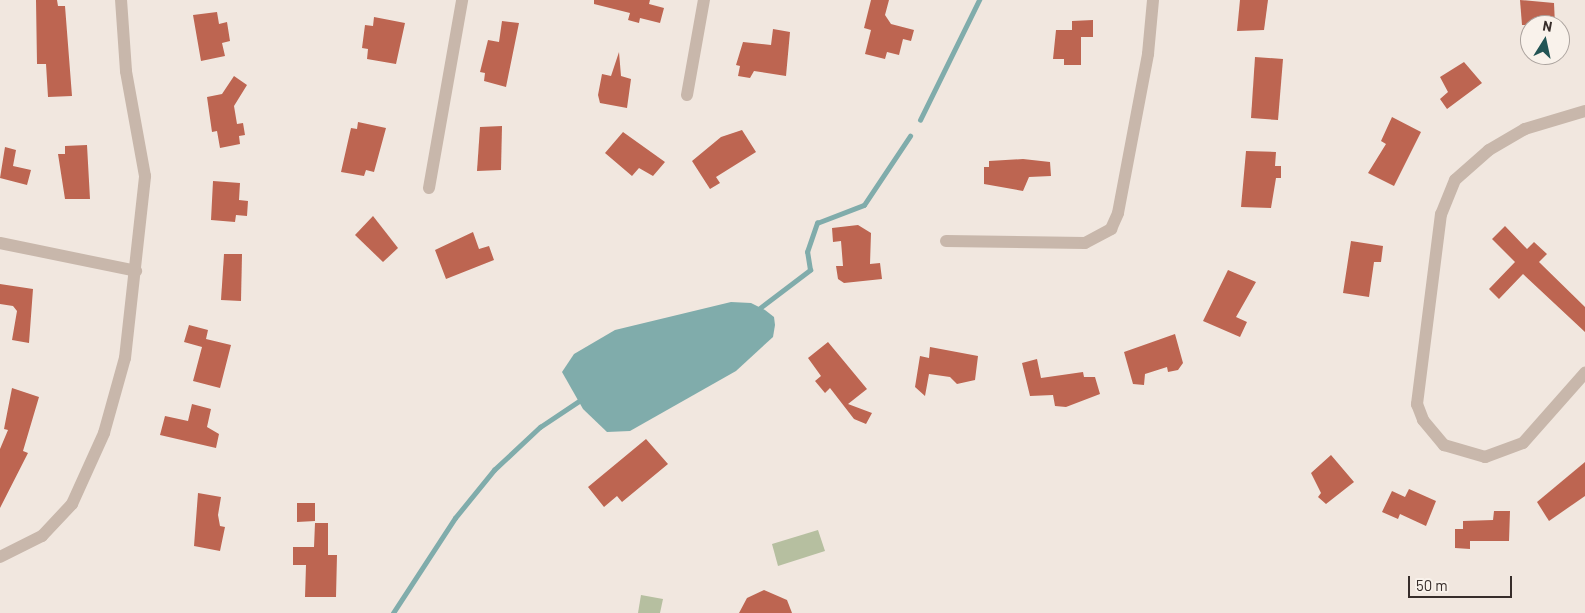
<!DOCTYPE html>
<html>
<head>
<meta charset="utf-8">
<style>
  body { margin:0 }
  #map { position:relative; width:1585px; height:613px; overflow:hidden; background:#f1e7df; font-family:Barlow,sans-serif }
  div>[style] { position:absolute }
  .green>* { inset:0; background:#b6bfa0 }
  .water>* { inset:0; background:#80acab }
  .stream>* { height:4.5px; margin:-2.25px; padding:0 2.25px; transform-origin:2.25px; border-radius:2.25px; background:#80acab }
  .building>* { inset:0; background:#bd6551 }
  .minor>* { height:12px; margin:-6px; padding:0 6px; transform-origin:6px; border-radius:6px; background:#c8b7ab }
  span { translate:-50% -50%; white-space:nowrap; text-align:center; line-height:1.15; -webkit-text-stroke:4px #f9f2eb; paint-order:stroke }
  .north { position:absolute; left:1520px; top:15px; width:50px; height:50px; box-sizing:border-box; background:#f9f2eb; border:1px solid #aba39e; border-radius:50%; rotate:10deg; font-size:14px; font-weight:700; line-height:20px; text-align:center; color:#372d2a }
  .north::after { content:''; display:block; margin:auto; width:18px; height:22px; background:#235555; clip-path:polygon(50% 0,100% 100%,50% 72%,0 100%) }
  .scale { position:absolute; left:1408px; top:576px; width:104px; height:22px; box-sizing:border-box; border:2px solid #372d2a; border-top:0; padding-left:6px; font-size:15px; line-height:18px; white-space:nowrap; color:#372d2a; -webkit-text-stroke:4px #f9f2eb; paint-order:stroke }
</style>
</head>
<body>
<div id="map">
  <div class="green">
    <i style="clip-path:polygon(818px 530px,825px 551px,778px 566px,772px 544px)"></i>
    <i style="clip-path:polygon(641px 595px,663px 599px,660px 613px,638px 613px)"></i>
  </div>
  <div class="water">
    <i style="clip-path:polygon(731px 302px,751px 303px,765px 310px,774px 317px,775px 325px,773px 337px,736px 371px,630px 431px,607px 432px,583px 409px,562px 372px,574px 354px,615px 330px)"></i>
  </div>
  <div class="stream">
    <i style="left:920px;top:120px;width:134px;rotate:-63.8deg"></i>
    <i style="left:760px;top:308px;width:63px;rotate:-37.2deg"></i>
    <i style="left:810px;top:270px;width:18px;rotate:-99deg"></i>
    <i style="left:807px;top:252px;width:31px;rotate:-71deg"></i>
    <i style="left:817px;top:223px;width:50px;rotate:-21deg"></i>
    <i style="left:864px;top:205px;width:83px;rotate:-56.3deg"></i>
    <i style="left:393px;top:613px;width:113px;rotate:-56.9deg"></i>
    <i style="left:455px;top:518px;width:62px;rotate:-50.9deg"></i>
    <i style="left:494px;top:470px;width:63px;rotate:-43.1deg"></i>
    <i style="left:540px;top:427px;width:47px;rotate:-33.7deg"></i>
  </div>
  <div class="building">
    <i style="clip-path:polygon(36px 0,57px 0,58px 6px,65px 6px,72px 96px,48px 97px,46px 64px,37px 64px)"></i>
    <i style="clip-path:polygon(594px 0,650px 0,649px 4px,664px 8px,660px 23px,640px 18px,639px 23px,628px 20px,630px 13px,594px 4px)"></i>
    <i style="clip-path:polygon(871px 0,889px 0,885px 15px,891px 24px,914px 30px,911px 41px,903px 39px,899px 55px,887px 52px,885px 59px,865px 54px,871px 30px,864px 28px)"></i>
    <i style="clip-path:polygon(1240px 0,1268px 0,1264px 30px,1237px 31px)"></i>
    <i style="clip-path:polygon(1520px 0,1554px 3px,1555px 25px,1522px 25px)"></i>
    <i style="clip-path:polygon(217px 12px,219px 24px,227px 22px,230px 41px,222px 43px,225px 56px,201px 61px,193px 15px)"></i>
    <i style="clip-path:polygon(374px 17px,405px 23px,396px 64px,367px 59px,368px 49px,362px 48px,365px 25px,373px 26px)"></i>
    <i style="clip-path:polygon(1093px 20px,1093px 37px,1081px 37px,1081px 65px,1064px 65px,1064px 59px,1053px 59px,1056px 30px,1072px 30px,1072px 21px)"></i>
    <i style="clip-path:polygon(502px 21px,519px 23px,506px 87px,484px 81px,485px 73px,480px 72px,488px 40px,499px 42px)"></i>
    <i style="clip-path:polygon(773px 29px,790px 32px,786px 76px,754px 71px,750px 78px,738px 76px,740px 66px,736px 65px,743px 42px,771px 45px)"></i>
    <i style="clip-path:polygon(619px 52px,621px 76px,631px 79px,627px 108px,600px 103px,598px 95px,602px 74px,611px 76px)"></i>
    <i style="clip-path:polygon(1255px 57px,1283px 59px,1278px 120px,1251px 118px)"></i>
    <i style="clip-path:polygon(1464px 62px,1482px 83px,1447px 109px,1440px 99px,1448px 92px,1440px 77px)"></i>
    <i style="clip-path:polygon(234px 76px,247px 85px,234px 106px,237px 124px,243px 123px,245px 135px,239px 136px,240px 144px,220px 148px,217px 131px,212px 132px,207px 97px,222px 94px)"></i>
    <i style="clip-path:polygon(1392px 117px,1421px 132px,1394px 186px,1368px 173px,1386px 144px,1381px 141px)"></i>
    <i style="clip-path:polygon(358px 122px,386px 128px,374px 172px,366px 170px,364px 176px,341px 172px,351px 128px,357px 129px)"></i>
    <i style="clip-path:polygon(502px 126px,501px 170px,477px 171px,480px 127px)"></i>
    <i style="clip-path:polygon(742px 130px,756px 152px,716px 177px,720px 183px,710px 189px,692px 161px,721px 137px)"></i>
    <i style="clip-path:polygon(623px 132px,665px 162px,653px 176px,639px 168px,632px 176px,605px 153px)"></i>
    <i style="clip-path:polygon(87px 145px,90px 199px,65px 199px,58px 154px,65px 154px,65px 146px)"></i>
    <i style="clip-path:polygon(5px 147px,16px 150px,13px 166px,31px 170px,27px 185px,0 178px)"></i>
    <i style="clip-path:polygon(1246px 151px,1276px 152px,1275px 166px,1281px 166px,1281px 178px,1276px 178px,1271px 208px,1241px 207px)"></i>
    <i style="clip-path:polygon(1023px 159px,1050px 162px,1051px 176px,1029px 177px,1023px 191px,984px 184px,984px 167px,989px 167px,989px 161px)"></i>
    <i style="clip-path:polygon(213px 181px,240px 183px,239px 200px,248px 201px,247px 216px,236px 215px,235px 222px,211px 220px)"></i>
    <i style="clip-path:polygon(373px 216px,398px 248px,383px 262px,355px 235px)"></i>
    <i style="clip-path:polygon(858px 225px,871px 233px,870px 264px,880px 263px,882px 279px,844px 283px,838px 279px,836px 266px,843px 266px,841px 241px,833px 242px,832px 228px)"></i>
    <i style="clip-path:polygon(1505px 226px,1527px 249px,1534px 242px,1547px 254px,1539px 262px,1585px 307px,1585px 332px,1523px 274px,1499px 299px,1489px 289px,1515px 262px,1492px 239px)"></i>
    <i style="clip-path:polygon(473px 232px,479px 249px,489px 246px,494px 260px,446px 279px,435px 250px)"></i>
    <i style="clip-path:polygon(1351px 241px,1383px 246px,1381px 262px,1374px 262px,1369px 297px,1343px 293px)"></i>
    <i style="clip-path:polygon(224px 254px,242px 254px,241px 301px,221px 300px)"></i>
    <i style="clip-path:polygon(1228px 270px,1256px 282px,1236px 317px,1247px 322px,1240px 337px,1203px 321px)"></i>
    <i style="clip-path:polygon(0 284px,33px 289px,29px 343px,12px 340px,17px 311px,13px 306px,0 304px)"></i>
    <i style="clip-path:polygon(189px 325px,208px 330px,206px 339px,231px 345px,220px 388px,193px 381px,202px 347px,184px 342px)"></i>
    <i style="clip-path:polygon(1175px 334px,1183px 363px,1178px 370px,1168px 372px,1167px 367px,1145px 374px,1144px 385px,1133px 384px,1124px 352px)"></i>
    <i style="clip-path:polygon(828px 342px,867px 389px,848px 404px,872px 413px,866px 424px,854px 419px,830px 388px,825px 393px,815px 381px,821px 376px,808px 358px)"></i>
    <i style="clip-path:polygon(930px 347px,978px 356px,975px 380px,957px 384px,950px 377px,929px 374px,925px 396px,915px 387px,920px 356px,929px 358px)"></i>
    <i style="clip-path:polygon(1037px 359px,1041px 378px,1083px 372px,1084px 377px,1095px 377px,1100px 394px,1066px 407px,1055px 406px,1053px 395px,1030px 396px,1022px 363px)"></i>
    <i style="clip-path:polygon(12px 388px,39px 397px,23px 451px,28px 453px,0 508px,0 449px,8px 430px,4px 429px)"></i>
    <i style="clip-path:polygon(192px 404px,211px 409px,207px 427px,219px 434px,216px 448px,160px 435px,165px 416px,188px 421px)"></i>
    <i style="clip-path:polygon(646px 439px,668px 464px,622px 502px,617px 496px,604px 507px,588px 487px)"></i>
    <i style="clip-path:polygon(1331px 455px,1354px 482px,1326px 504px,1318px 497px,1321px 493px,1311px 473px)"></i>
    <i style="clip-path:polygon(1585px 462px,1585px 496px,1549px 521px,1537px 502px)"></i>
    <i style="clip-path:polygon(1409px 489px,1436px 501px,1426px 526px,1400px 514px,1398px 519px,1382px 512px,1392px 491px,1405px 497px)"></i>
    <i style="clip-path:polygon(198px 493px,221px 497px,218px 515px,220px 526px,225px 527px,220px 551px,194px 546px)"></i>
    <i style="clip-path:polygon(297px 503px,315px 503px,315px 521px,297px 522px)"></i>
    <i style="clip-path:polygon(1494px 511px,1510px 511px,1509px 541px,1470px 541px,1470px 549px,1455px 548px,1455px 529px,1463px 529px,1463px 521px,1493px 520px)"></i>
    <i style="clip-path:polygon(315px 523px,328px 523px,328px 555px,337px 555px,336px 597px,305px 597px,306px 565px,293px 565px,293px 547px,314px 547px)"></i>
    <i style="clip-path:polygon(764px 590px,787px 600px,792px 613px,739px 613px,747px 598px)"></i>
  </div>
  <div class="minor">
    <i style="left:687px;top:95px;width:97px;rotate:-79.9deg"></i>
    <i style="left:1585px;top:111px;width:63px;rotate:163.3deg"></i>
    <i style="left:1525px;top:129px;width:42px;rotate:149.7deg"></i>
    <i style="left:1489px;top:150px;width:45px;rotate:138.6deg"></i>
    <i style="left:1455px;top:180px;width:37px;rotate:112deg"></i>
    <i style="left:1441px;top:214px;width:192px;rotate:97.2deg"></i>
    <i style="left:1417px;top:404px;width:17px;rotate:69deg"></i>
    <i style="left:1423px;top:420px;width:33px;rotate:50deg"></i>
    <i style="left:1444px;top:445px;width:43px;rotate:16.3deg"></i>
    <i style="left:1485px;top:457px;width:40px;rotate:-20.2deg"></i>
    <i style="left:1523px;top:443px;width:94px;rotate:-48.5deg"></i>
    <i style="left:429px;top:188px;width:191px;rotate:-80deg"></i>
    <i style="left:946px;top:241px;width:139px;rotate:0.8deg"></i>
    <i style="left:1085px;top:243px;width:30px;rotate:-28deg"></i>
    <i style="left:1111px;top:229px;width:17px;rotate:-66deg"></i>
    <i style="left:1118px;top:213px;width:162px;rotate:-79.3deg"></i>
    <i style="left:1148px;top:54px;width:54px;rotate:-84.7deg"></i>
    <i style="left:0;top:243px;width:139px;rotate:11.6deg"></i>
    <i style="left:0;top:557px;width:47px;rotate:-26.6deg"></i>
    <i style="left:42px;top:536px;width:44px;rotate:-46.8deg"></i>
    <i style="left:72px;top:504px;width:78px;rotate:-65.7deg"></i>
    <i style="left:104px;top:433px;width:78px;rotate:-74.4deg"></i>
    <i style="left:125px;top:358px;width:183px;rotate:-83.7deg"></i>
    <i style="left:145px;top:176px;width:107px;rotate:-100.3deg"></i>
    <i style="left:126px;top:71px;width:71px;rotate:-94deg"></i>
  </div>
  <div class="north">N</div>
  <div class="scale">50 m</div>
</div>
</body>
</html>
